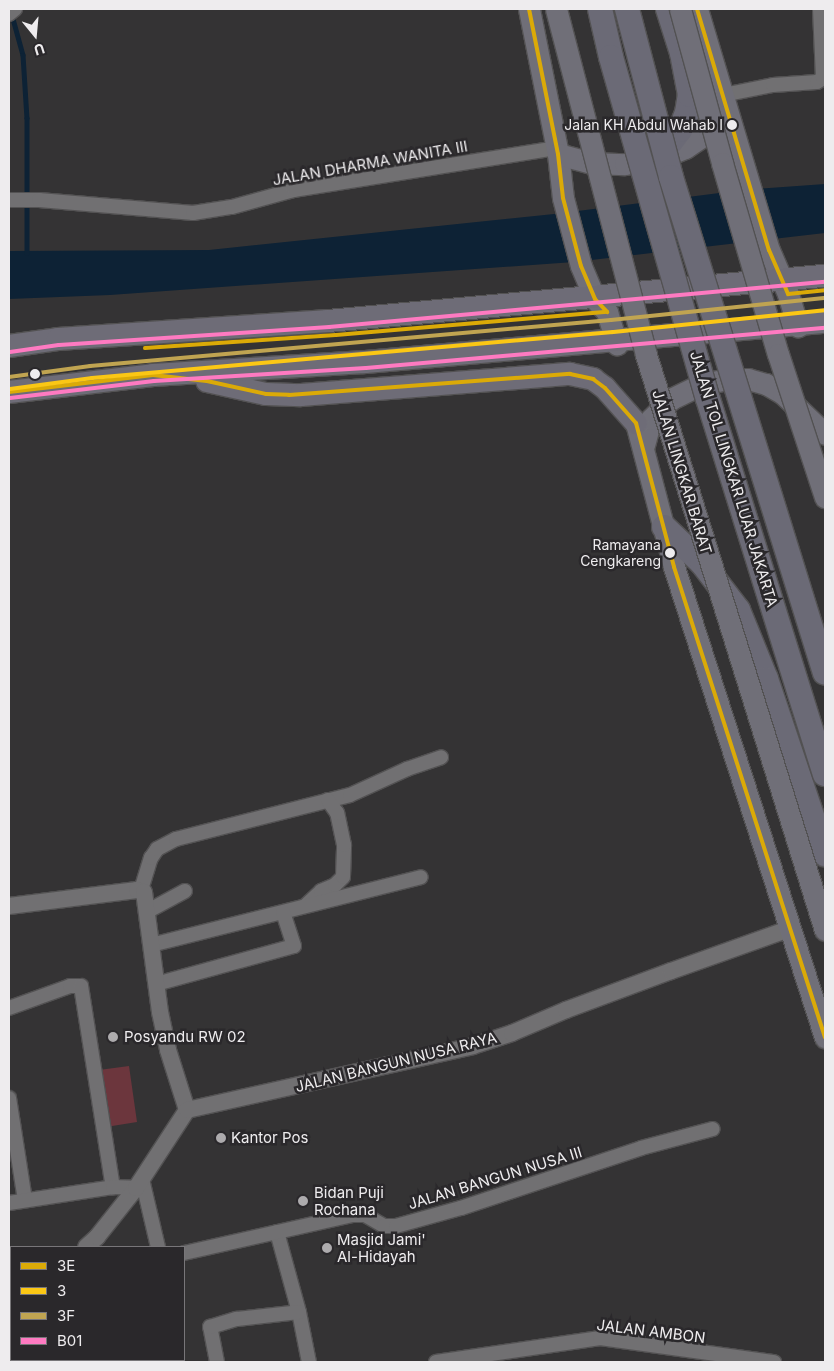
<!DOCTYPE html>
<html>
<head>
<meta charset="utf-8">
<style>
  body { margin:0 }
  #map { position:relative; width:834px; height:1371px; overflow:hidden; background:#343334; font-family:Inter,sans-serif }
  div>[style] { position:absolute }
  .green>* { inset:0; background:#6c363d }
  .water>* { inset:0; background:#0d2235 }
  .stream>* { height:4.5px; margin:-2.25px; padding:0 2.25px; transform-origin:2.25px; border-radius:2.25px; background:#0d2235 }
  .roads { filter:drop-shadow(1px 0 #535253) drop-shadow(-1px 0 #535253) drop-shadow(0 1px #535253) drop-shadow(0 -1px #535253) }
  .minor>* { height:14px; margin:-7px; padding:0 7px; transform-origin:7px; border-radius:7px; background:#717072 }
  .tertiary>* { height:16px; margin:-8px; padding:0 8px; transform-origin:8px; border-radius:8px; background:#717072 }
  .primary>* { height:21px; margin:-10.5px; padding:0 10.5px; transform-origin:10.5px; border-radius:10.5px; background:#706f78 }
  .trunk>* { height:22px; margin:-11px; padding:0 11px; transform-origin:11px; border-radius:11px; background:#6e6c77 }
  .motorway>* { height:24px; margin:-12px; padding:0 12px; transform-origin:12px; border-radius:12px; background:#6b6a76 }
  .bridges { filter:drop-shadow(1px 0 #535253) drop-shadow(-1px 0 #535253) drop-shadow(0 1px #535253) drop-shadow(0 -1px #535253) }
  .primary-bridge>* { height:21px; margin:-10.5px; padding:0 10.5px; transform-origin:10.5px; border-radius:10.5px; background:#706f78 }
  .motorway-bridge>* { height:24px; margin:-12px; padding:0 12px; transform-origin:12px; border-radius:12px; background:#6b6a76 }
  .bus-1>* { height:4px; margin:-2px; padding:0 2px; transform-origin:2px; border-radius:2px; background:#dbaa07 }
  .bus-2>* { height:4px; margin:-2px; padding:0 2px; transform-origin:2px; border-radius:2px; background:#fbc715 }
  .bus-3>* { height:4px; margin:-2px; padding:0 2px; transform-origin:2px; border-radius:2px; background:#c0a451 }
  .bus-4>* { height:4px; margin:-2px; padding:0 2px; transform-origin:2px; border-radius:2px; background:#fe7ac1 }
  .dots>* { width:14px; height:14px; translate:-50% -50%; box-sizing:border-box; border:2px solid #2a282b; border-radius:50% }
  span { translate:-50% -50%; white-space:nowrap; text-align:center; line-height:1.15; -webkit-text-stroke:5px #2a282b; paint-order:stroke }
  .bus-label { font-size:14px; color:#eeecee }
  .right { translate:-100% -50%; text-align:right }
  .street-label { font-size:15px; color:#eeecee }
  .poi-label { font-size:15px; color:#eeecee }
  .left { translate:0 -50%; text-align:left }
  .frame { position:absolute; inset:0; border:10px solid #eeecee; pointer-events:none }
  .legend { position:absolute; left:10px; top:1246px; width:175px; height:115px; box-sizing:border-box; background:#2a282b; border:1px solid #787679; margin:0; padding:6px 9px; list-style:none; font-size:15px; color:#eeecee }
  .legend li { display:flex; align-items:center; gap:10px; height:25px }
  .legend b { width:25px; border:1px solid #787679 }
  .north { position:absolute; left:10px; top:10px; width:50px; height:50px; -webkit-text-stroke:4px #2a282b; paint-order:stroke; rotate:163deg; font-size:14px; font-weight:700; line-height:20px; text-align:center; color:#eeecee }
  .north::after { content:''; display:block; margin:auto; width:18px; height:22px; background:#eeecee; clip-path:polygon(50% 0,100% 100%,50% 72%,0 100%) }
</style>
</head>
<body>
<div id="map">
  <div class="green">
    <i style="clip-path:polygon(129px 1066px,137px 1122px,106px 1127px,99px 1070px)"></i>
  </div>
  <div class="water">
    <i style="clip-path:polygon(825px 184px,825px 233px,574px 262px,110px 295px,9px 299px,9px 251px,209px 250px,554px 214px,743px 190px)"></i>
  </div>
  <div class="stream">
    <i style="left:12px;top:15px;width:41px;rotate:74.6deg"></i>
    <i style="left:23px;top:55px;width:63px;rotate:86.4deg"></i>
    <i style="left:27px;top:118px;width:135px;rotate:90deg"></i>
  </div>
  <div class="roads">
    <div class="minor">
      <i style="left:9px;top:14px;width:8px;rotate:-40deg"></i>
      <i style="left:723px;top:95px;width:51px;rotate:-11.3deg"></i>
      <i style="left:773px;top:85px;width:44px;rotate:-3.9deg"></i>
      <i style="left:817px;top:82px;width:7px;rotate:-34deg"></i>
      <i style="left:823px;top:78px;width:69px;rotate:-92.5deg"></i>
      <i style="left:9px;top:200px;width:30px"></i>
      <i style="left:39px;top:200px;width:155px;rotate:4.8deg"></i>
      <i style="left:193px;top:213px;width:39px;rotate:-9deg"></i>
      <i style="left:232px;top:207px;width:64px;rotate:-15.3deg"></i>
      <i style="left:294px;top:190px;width:266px;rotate:-9.1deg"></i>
      <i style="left:141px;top:890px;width:34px;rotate:-73deg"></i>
      <i style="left:151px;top:858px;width:11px;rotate:-56deg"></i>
      <i style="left:157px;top:849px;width:21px;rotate:-28deg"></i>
      <i style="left:176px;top:839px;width:179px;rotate:-14.2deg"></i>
      <i style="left:350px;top:795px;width:63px;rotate:-24.5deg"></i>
      <i style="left:407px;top:769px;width:36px;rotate:-19deg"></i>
      <i style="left:305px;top:906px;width:22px;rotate:-43deg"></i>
      <i style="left:321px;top:891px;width:15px;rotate:-23deg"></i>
      <i style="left:335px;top:885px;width:11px;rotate:-45deg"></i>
      <i style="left:343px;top:877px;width:32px;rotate:-88deg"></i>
      <i style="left:344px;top:845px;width:33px;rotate:-102deg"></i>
      <i style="left:337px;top:813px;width:16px;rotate:-125deg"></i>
      <i style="left:148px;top:911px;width:42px;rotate:-28.4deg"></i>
      <i style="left:151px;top:945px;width:278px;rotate:-14.1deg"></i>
      <i style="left:156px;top:984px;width:143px;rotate:-15.4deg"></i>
      <i style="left:294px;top:946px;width:35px;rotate:-108deg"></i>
      <i style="left:9px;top:1008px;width:65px;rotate:-19.8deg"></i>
      <i style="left:70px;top:986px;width:11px"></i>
      <i style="left:81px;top:986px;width:204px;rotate:81deg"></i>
      <i style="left:9px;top:1098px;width:103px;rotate:81.1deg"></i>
      <i style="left:142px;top:1179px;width:70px;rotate:76.8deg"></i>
      <i style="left:9px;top:1203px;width:105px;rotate:-8.7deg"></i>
      <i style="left:113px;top:1187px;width:23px;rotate:2deg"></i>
      <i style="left:277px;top:1232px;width:83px;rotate:74.6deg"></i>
      <i style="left:299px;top:1312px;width:51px;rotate:78.7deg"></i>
      <i style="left:184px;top:1253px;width:173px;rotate:-12.7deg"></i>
      <i style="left:353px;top:1215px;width:12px"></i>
      <i style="left:365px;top:1215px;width:22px;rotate:30deg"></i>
      <i style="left:384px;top:1226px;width:12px"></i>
      <i style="left:396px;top:1226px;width:67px;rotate:-15.5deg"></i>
      <i style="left:461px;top:1208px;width:190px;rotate:-18.4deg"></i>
      <i style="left:641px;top:1148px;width:74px;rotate:-14.8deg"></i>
      <i style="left:158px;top:1362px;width:2px;rotate:-90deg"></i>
      <i style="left:217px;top:1362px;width:36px;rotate:-101deg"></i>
      <i style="left:210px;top:1327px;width:28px;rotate:-17deg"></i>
      <i style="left:237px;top:1319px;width:62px;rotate:-6.4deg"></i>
      <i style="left:436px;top:1362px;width:166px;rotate:-8.3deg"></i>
      <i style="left:600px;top:1338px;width:176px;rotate:7.9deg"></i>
    </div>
    <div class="tertiary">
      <i style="left:9px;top:906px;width:129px;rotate:-7.1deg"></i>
      <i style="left:137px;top:890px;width:7px;rotate:16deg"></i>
      <i style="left:144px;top:892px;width:121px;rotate:82.4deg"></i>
      <i style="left:160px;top:1012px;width:39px;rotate:78deg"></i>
      <i style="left:168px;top:1050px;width:63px;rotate:72.4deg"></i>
      <i style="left:86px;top:1247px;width:15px;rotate:-42deg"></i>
      <i style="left:97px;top:1237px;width:63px;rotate:-51.5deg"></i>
      <i style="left:136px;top:1188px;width:93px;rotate:-56.8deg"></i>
      <i style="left:187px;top:1110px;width:293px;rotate:-12.6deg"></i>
      <i style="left:473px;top:1046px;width:41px;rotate:-18.4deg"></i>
      <i style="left:512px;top:1033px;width:59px;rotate:-23.1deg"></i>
      <i style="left:566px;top:1010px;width:112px;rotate:-20.4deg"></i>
      <i style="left:671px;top:971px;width:125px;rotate:-19.6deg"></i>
      <i style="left:9px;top:1287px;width:2px;rotate:-27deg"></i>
    </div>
    <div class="primary">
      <i style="left:529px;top:9px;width:148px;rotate:78.7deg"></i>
      <i style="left:558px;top:154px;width:44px;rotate:83.5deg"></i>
      <i style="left:563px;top:198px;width:70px;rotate:75.2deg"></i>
      <i style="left:581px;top:266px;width:36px;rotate:67deg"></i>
      <i style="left:595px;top:299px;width:18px;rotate:47deg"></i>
      <i style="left:607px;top:312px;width:34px;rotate:73deg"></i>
      <i style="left:697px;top:9px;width:252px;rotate:73.4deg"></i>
      <i style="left:769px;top:250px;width:48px;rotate:66.6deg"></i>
      <i style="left:788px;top:294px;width:34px;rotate:73deg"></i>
      <i style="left:558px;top:154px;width:34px;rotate:15deg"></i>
      <i style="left:591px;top:163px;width:34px;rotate:2deg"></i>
      <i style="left:625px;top:164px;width:33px;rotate:-9deg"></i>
      <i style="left:658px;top:159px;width:29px;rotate:-22deg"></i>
      <i style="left:685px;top:148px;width:29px;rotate:-34deg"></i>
      <i style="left:709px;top:132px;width:21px;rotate:-49deg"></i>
      <i style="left:636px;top:423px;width:149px;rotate:75.2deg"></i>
      <i style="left:674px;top:567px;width:494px;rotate:72.2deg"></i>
      <i style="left:644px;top:445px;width:27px;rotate:-75deg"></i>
      <i style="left:651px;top:419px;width:28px;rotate:-45deg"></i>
      <i style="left:671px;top:399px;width:32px;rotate:-26deg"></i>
      <i style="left:700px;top:385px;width:26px;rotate:-13deg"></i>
      <i style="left:725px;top:379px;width:23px"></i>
      <i style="left:748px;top:379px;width:19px;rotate:16deg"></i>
      <i style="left:766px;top:384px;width:20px;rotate:30deg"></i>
      <i style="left:783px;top:394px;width:58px;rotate:43.6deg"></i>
    </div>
    <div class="trunk">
      <i style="left:9px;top:346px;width:49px;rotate:-8.1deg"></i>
      <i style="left:58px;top:339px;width:271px;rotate:-3.8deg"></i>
      <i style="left:328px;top:321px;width:499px;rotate:-5.2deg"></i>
      <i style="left:207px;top:381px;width:60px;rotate:12.4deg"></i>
      <i style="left:266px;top:394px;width:35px;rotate:2deg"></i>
      <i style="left:301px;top:395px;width:270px;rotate:-4.5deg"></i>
      <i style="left:570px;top:374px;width:24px;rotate:12deg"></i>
      <i style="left:593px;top:379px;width:15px;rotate:37deg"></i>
      <i style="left:605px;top:388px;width:47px;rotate:48.5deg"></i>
      <i style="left:9px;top:392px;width:145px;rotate:-6.7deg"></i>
      <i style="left:153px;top:375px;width:212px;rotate:-3.5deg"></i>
      <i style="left:365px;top:362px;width:462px;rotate:-5deg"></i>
    </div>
    <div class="motorway">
      <i style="left:658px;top:159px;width:36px;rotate:-53deg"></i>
      <i style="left:680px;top:130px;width:18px;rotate:-68deg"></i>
      <i style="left:687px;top:113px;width:18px;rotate:-81deg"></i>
      <i style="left:690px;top:95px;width:43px;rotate:-100.8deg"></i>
      <i style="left:682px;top:53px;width:46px;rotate:-107.7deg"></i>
      <i style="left:664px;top:527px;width:52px;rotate:43.5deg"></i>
      <i style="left:702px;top:563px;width:59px;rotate:52.5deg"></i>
      <i style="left:738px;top:610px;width:74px;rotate:67.9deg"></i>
      <i style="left:766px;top:679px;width:185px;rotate:71.4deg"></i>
    </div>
  </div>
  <div class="bridges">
    <div class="primary-bridge">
      <i style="left:556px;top:9px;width:358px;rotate:75.4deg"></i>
      <i style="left:646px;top:355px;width:602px;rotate:72.71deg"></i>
      <i style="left:680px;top:9px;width:160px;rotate:74.7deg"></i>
      <i style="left:722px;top:163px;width:199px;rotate:73.7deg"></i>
      <i style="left:778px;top:354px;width:151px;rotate:71.8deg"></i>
    </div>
    <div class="motorway-bridge">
      <i style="left:600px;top:9px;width:49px;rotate:77.1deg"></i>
      <i style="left:611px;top:57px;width:355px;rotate:74.2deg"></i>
      <i style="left:708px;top:399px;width:393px;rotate:72.7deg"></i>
      <i style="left:627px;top:9px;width:174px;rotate:75.3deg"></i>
      <i style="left:671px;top:177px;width:519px;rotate:72.75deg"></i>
    </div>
  </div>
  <div class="bus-1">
    <i style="left:529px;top:9px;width:148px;rotate:78.7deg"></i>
    <i style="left:558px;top:154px;width:44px;rotate:83.5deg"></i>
    <i style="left:563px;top:198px;width:70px;rotate:75.2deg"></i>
    <i style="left:581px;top:266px;width:36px;rotate:67deg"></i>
    <i style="left:595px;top:299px;width:18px;rotate:47deg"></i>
    <i style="left:697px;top:9px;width:252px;rotate:73.4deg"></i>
    <i style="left:769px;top:250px;width:48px;rotate:66.6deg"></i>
    <i style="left:788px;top:294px;width:37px;rotate:-6deg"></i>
    <i style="left:145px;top:348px;width:191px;rotate:-3.9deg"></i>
    <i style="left:336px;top:335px;width:272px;rotate:-4.9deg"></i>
    <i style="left:9px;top:392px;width:145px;rotate:-6.7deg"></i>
    <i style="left:153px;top:375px;width:54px;rotate:6.3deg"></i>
    <i style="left:207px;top:381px;width:60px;rotate:12.4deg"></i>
    <i style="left:266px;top:394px;width:23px;rotate:2deg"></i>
    <i style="left:289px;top:395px;width:282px;rotate:-4.3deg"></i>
    <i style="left:570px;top:374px;width:24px;rotate:12deg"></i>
    <i style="left:593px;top:379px;width:15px;rotate:37deg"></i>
    <i style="left:605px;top:388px;width:47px;rotate:48.5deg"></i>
    <i style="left:636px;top:423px;width:149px;rotate:75.2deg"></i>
    <i style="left:674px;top:567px;width:494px;rotate:72.2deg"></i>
  </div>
  <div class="bus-2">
    <i style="left:10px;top:389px;width:83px;rotate:-7.6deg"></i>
    <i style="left:92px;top:378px;width:523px;rotate:-5.05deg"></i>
    <i style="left:613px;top:332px;width:213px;rotate:-5.9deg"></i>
  </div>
  <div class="bus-3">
    <i style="left:9px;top:377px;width:82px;rotate:-7.7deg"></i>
    <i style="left:90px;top:366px;width:523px;rotate:-5.05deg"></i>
    <i style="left:611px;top:320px;width:214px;rotate:-5.9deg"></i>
  </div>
  <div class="bus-4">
    <i style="left:10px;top:352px;width:49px;rotate:-8.1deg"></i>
    <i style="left:59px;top:345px;width:271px;rotate:-3.8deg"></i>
    <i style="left:329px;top:327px;width:498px;rotate:-5.2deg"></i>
    <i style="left:10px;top:398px;width:145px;rotate:-6.7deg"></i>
    <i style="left:154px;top:381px;width:212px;rotate:-3.5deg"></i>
    <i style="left:366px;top:368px;width:461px;rotate:-5deg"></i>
  </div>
  <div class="dots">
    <i style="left:732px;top:125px;background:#eeecee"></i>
    <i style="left:35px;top:374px;background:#eeecee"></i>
    <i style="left:670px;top:553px;background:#eeecee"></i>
    <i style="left:113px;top:1037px;background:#adabad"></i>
    <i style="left:221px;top:1138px;background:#adabad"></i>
    <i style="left:303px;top:1201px;background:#adabad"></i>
    <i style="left:327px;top:1248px;background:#adabad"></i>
  </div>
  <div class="bus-label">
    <span class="right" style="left:723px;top:125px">Jalan KH Abdul Wahab I</span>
    <span class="right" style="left:661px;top:553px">Ramayana<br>Cengkareng</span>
  </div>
  <div class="street-label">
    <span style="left:370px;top:163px;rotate:-10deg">JALAN DHARMA WANITA III</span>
    <span style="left:682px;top:472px;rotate:73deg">JALAN LINGKAR BARAT</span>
    <span style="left:734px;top:479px;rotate:73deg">JALAN TOL LINGKAR LUAR JAKARTA</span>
    <span style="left:396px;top:1062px;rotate:-14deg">JALAN BANGUN NUSA RAYA</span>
    <span style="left:495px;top:1178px;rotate:-17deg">JALAN BANGUN NUSA III</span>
    <span style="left:651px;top:1331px;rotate:7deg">JALAN AMBON</span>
  </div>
  <div class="poi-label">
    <span class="left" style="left:124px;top:1037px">Posyandu RW 02</span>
    <span class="left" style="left:231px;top:1138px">Kantor Pos</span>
    <span class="left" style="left:314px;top:1201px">Bidan Puji<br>Rochana</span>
    <span class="left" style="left:337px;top:1248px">Masjid Jami'<br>Al-Hidayah</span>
  </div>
  <div class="frame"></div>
  <ul class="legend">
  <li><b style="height:6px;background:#dbaa07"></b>3E</li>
  <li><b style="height:6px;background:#fbc715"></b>3</li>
  <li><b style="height:6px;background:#c0a451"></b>3F</li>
  <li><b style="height:6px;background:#fe7ac1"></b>B01</li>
  </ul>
  <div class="north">U</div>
</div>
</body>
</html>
